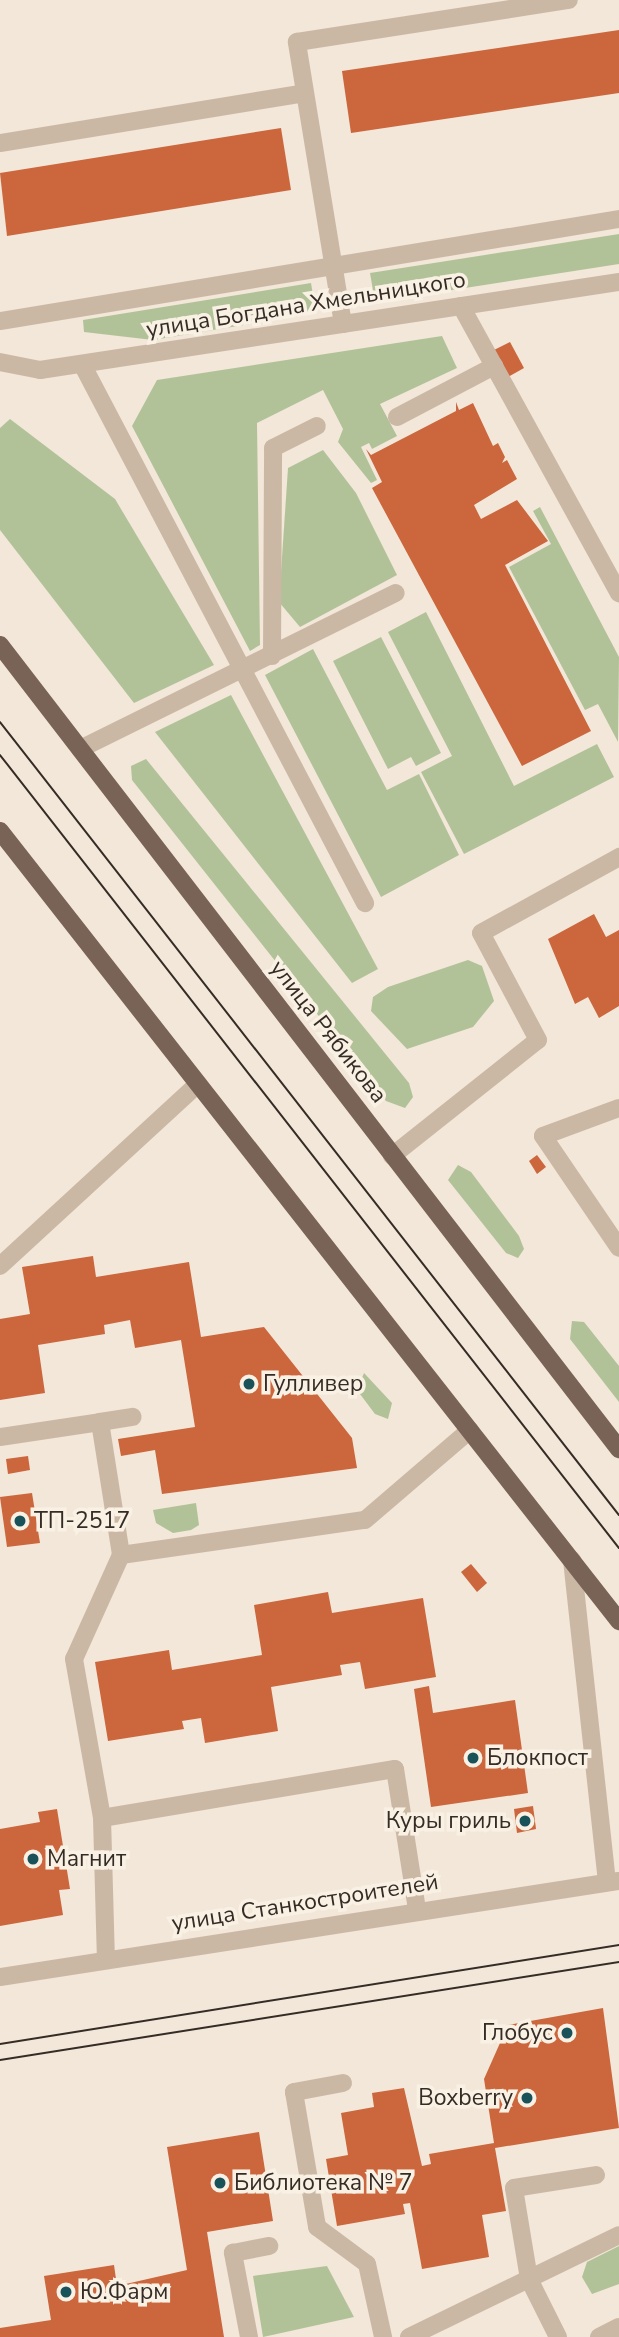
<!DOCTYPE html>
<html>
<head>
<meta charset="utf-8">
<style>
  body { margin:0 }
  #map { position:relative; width:619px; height:2337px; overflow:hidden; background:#f2e7d8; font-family:"Nunito Sans",sans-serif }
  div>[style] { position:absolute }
  .green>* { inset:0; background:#b2c298 }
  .building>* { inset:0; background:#cc663d }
  .minor>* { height:18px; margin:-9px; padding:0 9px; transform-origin:9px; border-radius:9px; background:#cbb8a4 }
  .major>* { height:18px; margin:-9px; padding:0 9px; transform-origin:9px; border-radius:9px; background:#796356 }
  .tram>* { height:2px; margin:-1px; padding:0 1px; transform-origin:1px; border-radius:1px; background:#362c26 }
  .dots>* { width:19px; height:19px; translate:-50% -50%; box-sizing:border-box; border:4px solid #faf1e5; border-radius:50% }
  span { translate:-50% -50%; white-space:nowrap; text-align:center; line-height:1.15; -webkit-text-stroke:7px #faf1e5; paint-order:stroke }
  .street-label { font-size:23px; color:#362c26 }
  .poi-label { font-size:23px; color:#362c26 }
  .left { translate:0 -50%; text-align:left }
  .right { translate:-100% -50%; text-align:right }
</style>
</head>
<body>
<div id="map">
  <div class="green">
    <i style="clip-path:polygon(619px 234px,619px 264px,375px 302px,370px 273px)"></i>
    <i style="clip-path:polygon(311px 283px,316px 313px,153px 340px,84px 332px,83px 320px)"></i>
    <i style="clip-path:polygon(442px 336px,457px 368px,380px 404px,397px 436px,372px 449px,369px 443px,361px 447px,377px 480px,371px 483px,338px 442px,343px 429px,323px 390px,257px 423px,260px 645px,250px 651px,132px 426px,157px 380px)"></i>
    <i style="clip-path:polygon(10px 419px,115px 499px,214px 665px,134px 703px,0 530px,0 428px)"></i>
    <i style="clip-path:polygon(323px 450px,356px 493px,397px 575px,300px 627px,279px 602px,288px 468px)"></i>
    <i style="clip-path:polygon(540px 507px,619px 657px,618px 742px,598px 704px,585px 710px,509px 567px,551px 544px,533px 511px)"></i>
    <i style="clip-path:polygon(426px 612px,514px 786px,597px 744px,614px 777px,464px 854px,421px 772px,452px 756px,388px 632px)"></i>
    <i style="clip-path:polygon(381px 637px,441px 753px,416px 766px,411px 757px,388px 769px,333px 661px)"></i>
    <i style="clip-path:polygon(313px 649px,387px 790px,419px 774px,459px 855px,381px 897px,265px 675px)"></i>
    <i style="clip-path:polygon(231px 695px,378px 969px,352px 983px,155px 732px)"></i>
    <i style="clip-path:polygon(146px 759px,409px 1083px,413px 1097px,405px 1108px,386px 1101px,132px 780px,131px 766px)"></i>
    <i style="clip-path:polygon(468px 960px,482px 966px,494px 1001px,473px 1027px,407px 1049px,371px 1011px,373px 997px,388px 987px)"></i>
    <i style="clip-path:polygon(458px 1165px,471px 1172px,519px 1236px,524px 1249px,518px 1258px,506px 1253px,448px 1180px)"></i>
    <i style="clip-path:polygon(572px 1321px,584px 1322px,619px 1366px,619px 1402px,570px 1339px)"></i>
    <i style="clip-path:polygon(364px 1373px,392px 1403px,388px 1419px,375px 1414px,357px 1390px)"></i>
    <i style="clip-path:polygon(196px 1503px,199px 1525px,191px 1530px,173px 1533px,156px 1523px,153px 1510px)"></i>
    <i style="clip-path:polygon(619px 2246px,619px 2284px,592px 2294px,582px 2277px,587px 2262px)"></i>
    <i style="clip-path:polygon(327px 2266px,354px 2317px,263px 2337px,253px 2276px)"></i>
  </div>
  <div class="building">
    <i style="clip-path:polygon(619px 30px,619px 93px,351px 133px,342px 71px)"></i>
    <i style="clip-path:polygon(281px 128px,291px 190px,7px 236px,0 173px)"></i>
    <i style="clip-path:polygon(510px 342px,524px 368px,508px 377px,494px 350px)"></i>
    <i style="clip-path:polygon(456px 402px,459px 410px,473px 403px,493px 446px,498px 443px,505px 457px,502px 463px,507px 460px,517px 479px,474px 505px,481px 519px,517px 500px,548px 541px,505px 565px,591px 731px,522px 766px,372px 488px,382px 482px,366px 449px,371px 455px,456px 411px)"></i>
    <i style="clip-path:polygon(594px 914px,606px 937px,619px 930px,619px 1006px,599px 1018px,588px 997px,575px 1004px,548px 939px)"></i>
    <i style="clip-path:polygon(537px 1155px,546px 1167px,537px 1174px,529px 1161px)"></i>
    <i style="clip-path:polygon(93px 1256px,96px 1277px,189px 1262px,201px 1337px,264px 1327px,352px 1438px,357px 1468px,162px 1494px,155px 1450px,121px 1456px,118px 1439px,195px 1427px,181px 1340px,135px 1348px,130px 1320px,104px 1325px,105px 1334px,38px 1345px,45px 1393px,0 1400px,0 1319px,30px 1314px,22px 1267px)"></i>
    <i style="clip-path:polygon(28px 1456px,30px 1470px,8px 1474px,6px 1459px)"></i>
    <i style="clip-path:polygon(32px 1493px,40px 1543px,7px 1547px,0 1497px)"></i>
    <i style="clip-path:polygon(471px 1564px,487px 1583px,477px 1592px,461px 1572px)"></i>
    <i style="clip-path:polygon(328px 1592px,332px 1613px,423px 1598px,436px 1677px,365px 1689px,360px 1662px,340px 1665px,342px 1675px,271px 1687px,278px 1731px,205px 1743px,201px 1718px,182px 1721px,184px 1729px,108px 1741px,95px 1662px,169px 1650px,172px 1670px,262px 1655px,254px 1605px)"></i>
    <i style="clip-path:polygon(429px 1686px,433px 1713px,515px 1700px,528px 1793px,431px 1807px,414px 1689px)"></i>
    <i style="clip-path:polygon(533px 1806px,536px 1829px,517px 1833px,514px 1809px)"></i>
    <i style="clip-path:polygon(57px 1809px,70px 1889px,59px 1890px,63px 1915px,0 1926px,0 1829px,40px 1822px,38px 1812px)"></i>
    <i style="clip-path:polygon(603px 2008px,619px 2128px,495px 2148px,506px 2211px,482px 2215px,489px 2257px,422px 2269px,410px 2203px,403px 2204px,405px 2214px,337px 2226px,326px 2159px,348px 2155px,341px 2113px,374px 2107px,372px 2093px,404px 2088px,422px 2166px,431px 2164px,429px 2154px,494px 2143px,484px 2079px,508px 2025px)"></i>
    <i style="clip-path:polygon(259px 2132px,273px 2221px,207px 2232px,224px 2337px,0 2337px,0 2328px,51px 2320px,44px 2276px,114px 2265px,117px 2286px,187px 2270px,167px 2147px)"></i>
  </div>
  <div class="minor">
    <i style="left:0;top:143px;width:309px;rotate:-9.3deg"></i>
    <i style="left:461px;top:306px;width:328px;rotate:61.2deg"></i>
    <i style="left:0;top:321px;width:627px;rotate:-9.36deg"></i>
    <i style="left:343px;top:324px;width:286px;rotate:-99.3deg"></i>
    <i style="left:297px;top:42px;width:275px;rotate:-8.8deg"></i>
    <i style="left:0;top:362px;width:41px;rotate:11.3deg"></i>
    <i style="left:40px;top:370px;width:586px;rotate:-8.64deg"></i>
    <i style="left:82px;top:364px;width:609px;rotate:62.3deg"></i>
    <i style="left:397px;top:417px;width:110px;rotate:-27.7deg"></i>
    <i style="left:272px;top:656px;width:208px;rotate:-89.7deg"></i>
    <i style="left:273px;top:448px;width:49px;rotate:-26.6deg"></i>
    <i style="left:80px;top:749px;width:352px;rotate:-26.3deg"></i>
    <i style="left:619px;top:1108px;width:81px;rotate:159.8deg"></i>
    <i style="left:543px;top:1136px;width:135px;rotate:55.8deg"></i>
    <i style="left:392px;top:1156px;width:186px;rotate:-38.5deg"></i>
    <i style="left:538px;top:1040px;width:121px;rotate:-118deg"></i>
    <i style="left:481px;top:933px;width:158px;rotate:-28.8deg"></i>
    <i style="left:0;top:1266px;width:269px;rotate:-42.6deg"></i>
    <i style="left:100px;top:1422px;width:33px;rotate:-9deg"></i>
    <i style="left:0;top:1437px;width:101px;rotate:-8.5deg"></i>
    <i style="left:100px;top:1422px;width:135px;rotate:81deg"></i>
    <i style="left:121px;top:1555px;width:114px;rotate:114.3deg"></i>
    <i style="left:74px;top:1659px;width:161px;rotate:80deg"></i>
    <i style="left:102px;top:1818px;width:142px;rotate:88.4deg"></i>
    <i style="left:121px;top:1555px;width:246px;rotate:-8.2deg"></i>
    <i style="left:365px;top:1520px;width:138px;rotate:-40.6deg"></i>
    <i style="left:572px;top:1560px;width:324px;rotate:83.8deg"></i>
    <i style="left:102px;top:1818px;width:297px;rotate:-9.5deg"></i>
    <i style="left:395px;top:1769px;width:142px;rotate:81.1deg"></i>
    <i style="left:0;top:1977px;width:626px;rotate:-8.82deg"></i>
    <i style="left:343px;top:2083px;width:50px;rotate:169.6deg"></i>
    <i style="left:294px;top:2092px;width:137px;rotate:80.3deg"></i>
    <i style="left:317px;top:2227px;width:62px;rotate:36.5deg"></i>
    <i style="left:367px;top:2264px;width:75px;rotate:77.6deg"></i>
    <i style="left:249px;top:2337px;width:86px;rotate:-100.8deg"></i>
    <i style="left:233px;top:2253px;width:37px;rotate:-11deg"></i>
    <i style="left:409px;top:2337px;width:233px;rotate:-25.9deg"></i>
    <i style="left:558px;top:2337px;width:65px;rotate:-116.6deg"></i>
    <i style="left:529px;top:2279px;width:92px;rotate:-99.4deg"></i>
    <i style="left:514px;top:2188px;width:83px;rotate:-9deg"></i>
    <i style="left:599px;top:2337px;width:22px;rotate:-27deg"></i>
  </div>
  <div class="major">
    <i style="left:0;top:645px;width:1015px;rotate:52.41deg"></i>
    <i style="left:0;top:831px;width:1004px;rotate:51.92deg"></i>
  </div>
  <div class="tram">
    <i style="left:0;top:722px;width:1006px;rotate:52.03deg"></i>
    <i style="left:0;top:755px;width:1006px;rotate:52.03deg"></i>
    <i style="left:0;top:2044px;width:627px;rotate:-9.09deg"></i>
    <i style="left:0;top:2060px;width:627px;rotate:-9deg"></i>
  </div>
  <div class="dots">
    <i style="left:249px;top:1384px;background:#1a5259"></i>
    <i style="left:20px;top:1521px;background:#1a5259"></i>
    <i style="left:473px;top:1758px;background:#1a5259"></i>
    <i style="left:525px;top:1821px;background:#1a5259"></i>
    <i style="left:33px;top:1859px;background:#1a5259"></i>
    <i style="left:567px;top:2033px;background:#1a5259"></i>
    <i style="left:527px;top:2098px;background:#1a5259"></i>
    <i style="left:220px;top:2183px;background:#1a5259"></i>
    <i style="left:66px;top:2292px;background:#1a5259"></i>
  </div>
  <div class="street-label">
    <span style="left:306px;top:305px;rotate:-9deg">улица Богдана Хмельницкого</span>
    <span style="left:328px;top:1032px;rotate:52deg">улица Рябикова</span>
    <span style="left:305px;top:1903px;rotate:-9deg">улица Станкостроителей</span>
  </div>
  <div class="poi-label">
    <span class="left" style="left:263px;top:1384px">Гулливер</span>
    <span class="left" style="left:34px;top:1521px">ТП-2517</span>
    <span class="left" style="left:487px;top:1758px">Блокпост</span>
    <span class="right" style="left:511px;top:1821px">Куры гриль</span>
    <span class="left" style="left:47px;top:1859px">Магнит</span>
    <span class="right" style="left:553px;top:2033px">Глобус</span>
    <span class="right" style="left:513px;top:2098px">Boxberry</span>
    <span class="left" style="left:234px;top:2183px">Библиотека № 7</span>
    <span class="left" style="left:80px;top:2292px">Ю.Фарм</span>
  </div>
</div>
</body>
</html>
